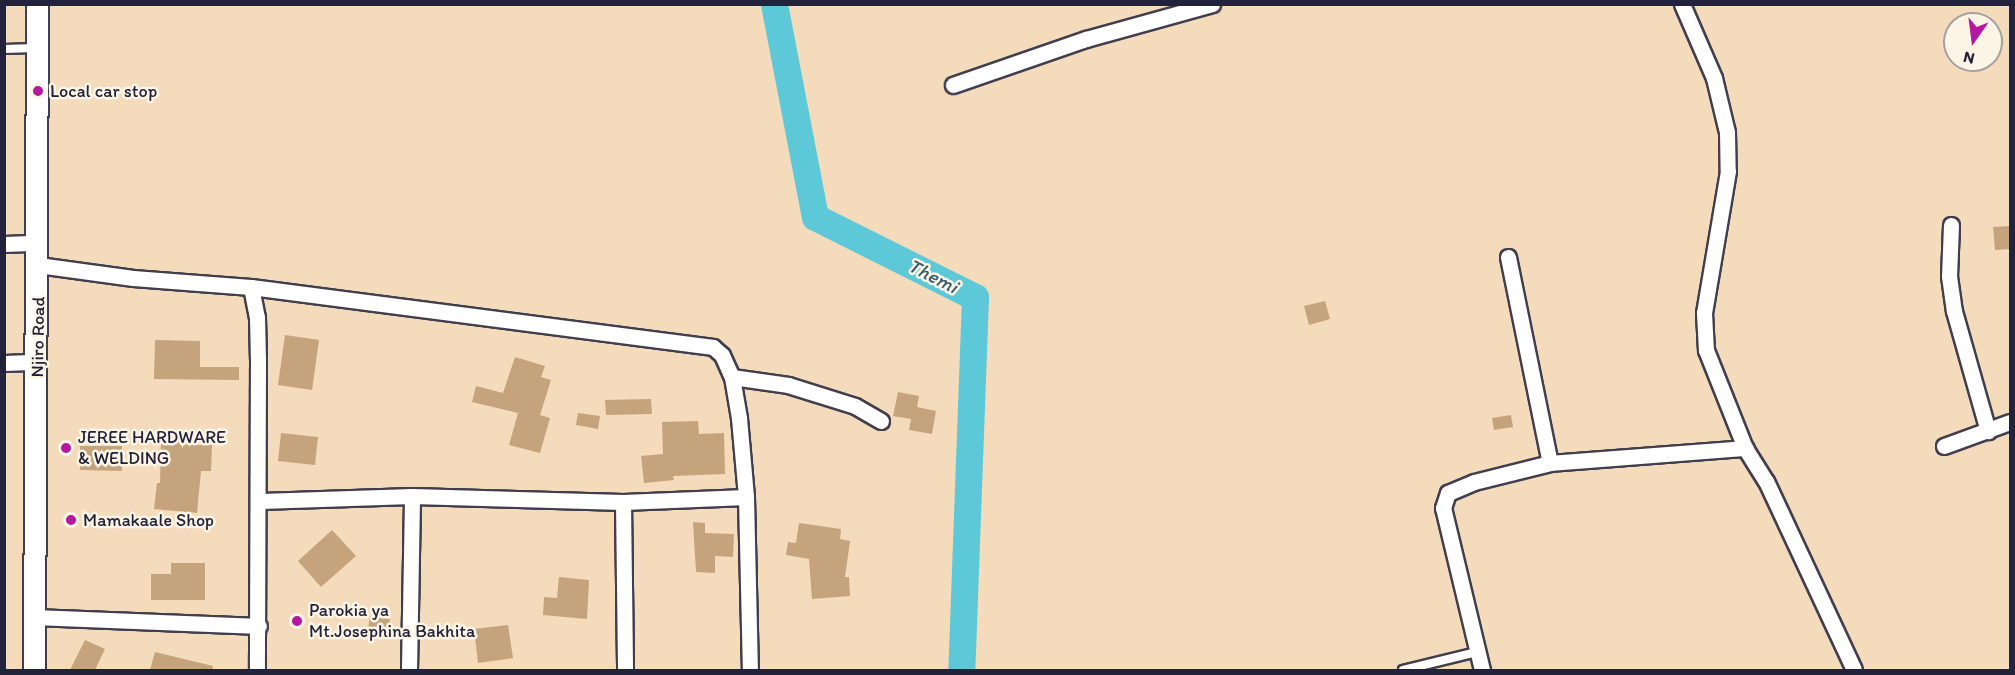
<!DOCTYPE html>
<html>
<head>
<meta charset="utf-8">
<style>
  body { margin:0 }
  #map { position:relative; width:2015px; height:675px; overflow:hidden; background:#f3dbbc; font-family:Itim,sans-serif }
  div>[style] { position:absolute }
  .river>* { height:27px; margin:-13.5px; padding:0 13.5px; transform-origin:13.5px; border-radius:13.5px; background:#5dc8d7 }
  .building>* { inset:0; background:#c5a37c }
  .roads { filter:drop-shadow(2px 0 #413e4e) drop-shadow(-2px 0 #413e4e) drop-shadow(0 2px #413e4e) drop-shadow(0 -2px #413e4e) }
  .lane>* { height:8px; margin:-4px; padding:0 4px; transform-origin:4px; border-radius:4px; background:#fff }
  .street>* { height:15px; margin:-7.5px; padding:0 7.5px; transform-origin:7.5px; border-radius:7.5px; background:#fff }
  .secondary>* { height:21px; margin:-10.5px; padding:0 10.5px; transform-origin:10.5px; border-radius:10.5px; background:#fff }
  .dots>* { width:16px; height:16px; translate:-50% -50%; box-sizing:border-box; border:3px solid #fcf5e5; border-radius:50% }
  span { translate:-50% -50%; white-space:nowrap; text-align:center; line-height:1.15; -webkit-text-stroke:5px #fcf5e5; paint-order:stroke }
  .poi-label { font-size:18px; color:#22223b }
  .left { translate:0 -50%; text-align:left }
  .street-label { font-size:18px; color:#22223b }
  .water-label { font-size:20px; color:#375c72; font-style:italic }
  .frame { position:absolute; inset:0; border:6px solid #22223b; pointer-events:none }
  .north { position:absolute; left:1943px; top:12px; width:60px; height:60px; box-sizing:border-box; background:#fcf5e5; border:2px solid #a5a1a1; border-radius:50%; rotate:194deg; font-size:16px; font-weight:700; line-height:24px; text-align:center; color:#22223b }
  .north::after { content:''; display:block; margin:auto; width:21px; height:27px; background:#b5179e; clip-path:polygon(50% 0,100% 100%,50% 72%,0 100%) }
</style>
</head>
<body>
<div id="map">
  <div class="river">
    <i style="left:774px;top:4px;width:217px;rotate:79.1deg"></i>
    <i style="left:815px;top:217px;width:179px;rotate:26.6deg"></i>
    <i style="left:975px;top:297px;width:373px;rotate:92.1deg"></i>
  </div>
  <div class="building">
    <i style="clip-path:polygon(2010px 226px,2010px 249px,1995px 250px,1993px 227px)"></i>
    <i style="clip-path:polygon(1325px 301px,1330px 319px,1309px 325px,1304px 306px)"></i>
    <i style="clip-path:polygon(285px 335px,319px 340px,312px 390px,278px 385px)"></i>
    <i style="clip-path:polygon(155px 340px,200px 341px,200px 367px,239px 367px,239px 380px,154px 379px)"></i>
    <i style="clip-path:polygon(515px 357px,545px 366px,541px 377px,551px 380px,540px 415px,550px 418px,540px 453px,509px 445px,518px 413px,472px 402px,476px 386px,503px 393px)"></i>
    <i style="clip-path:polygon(898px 392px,919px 396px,917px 407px,936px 411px,932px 434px,909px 430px,911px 419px,893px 416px)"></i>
    <i style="clip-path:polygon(651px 399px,652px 414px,606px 415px,605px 400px)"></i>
    <i style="clip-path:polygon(578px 413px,600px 416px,598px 429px,576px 425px)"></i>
    <i style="clip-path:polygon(1511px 415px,1513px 427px,1494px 430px,1492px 418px)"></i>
    <i style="clip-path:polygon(698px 421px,699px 434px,724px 433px,725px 474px,673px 476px,674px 480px,644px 483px,641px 456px,663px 454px,662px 422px)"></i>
    <i style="clip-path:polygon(281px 433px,318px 437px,315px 465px,278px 461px)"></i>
    <i style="clip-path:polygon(161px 437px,192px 438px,192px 445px,212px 445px,211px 471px,201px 471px,197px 513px,154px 509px,157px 483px,160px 483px)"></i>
    <i style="clip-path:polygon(80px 446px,122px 446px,122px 471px,80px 470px)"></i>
    <i style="clip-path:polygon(693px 522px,705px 523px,705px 533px,734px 534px,733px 557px,715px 556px,715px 573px,696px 572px)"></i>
    <i style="clip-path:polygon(799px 523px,841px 529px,840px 539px,850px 541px,845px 577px,849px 577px,850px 596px,812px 599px,809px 559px,786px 555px,788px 542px,796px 543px)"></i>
    <i style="clip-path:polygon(332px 530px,356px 556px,321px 587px,298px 561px)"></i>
    <i style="clip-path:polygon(171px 563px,205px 563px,205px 600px,151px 600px,151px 574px,171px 574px)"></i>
    <i style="clip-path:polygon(559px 577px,589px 580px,587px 619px,543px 615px,544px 597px,557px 598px)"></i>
    <i style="clip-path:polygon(370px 616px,390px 619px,388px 633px,368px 630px)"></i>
    <i style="clip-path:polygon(508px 625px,513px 658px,478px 663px,474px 629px)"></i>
    <i style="clip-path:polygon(85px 640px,105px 649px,95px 670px,70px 670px)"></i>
    <i style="clip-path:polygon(155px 652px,213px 666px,212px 670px,150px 670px)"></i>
  </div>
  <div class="roads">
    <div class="lane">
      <i style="left:4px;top:49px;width:31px;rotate:-2deg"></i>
      <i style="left:1403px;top:670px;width:76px;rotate:-13.7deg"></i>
    </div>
    <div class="street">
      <i style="left:1682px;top:4px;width:81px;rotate:66.6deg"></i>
      <i style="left:1714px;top:78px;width:56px;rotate:76.5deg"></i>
      <i style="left:1727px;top:132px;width:39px;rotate:89deg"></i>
      <i style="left:1728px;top:171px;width:144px;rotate:99.6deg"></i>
      <i style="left:1704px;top:313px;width:37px;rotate:87deg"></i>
      <i style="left:1706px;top:350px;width:105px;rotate:68.3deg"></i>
      <i style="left:1745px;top:448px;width:39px;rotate:58deg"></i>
      <i style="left:1766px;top:481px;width:208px;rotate:65deg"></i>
      <i style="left:953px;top:85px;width:141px;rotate:-19.1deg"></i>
      <i style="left:1086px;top:39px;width:131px;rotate:-15.5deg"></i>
      <i style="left:1951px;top:225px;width:51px;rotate:92.2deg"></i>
      <i style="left:1949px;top:276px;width:35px;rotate:82deg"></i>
      <i style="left:1954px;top:311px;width:125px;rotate:74.2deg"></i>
      <i style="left:4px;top:244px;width:33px;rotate:-2deg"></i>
      <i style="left:1508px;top:257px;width:210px;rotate:78.5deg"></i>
      <i style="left:38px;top:265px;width:96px;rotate:7.8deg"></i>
      <i style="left:133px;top:278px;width:118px;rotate:4.4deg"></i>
      <i style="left:251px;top:287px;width:466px;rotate:7.4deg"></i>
      <i style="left:713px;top:347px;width:12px;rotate:42deg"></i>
      <i style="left:722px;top:355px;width:24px;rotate:66deg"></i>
      <i style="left:732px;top:377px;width:42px;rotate:80.3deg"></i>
      <i style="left:739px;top:418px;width:79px;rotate:84.9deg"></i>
      <i style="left:746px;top:497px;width:173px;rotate:88.7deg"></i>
      <i style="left:251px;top:287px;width:31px;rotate:79deg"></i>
      <i style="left:257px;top:317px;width:43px;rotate:88.7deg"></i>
      <i style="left:258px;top:360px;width:310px;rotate:90.2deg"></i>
      <i style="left:4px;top:363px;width:33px;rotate:-2deg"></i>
      <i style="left:732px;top:377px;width:57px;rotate:8.1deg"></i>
      <i style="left:788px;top:385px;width:70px;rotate:17.4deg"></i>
      <i style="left:855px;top:406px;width:30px;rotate:30deg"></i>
      <i style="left:1944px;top:446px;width:70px;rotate:-20deg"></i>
      <i style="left:260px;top:501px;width:152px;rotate:-1.9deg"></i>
      <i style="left:412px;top:496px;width:211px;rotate:1.6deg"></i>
      <i style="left:623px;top:502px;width:123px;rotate:-2.3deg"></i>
      <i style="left:623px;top:502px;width:168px;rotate:89.3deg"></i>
      <i style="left:35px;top:617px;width:224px;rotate:2.3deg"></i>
      <i style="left:409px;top:670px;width:174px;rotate:-89deg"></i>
      <i style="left:1482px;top:670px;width:167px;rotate:-103.5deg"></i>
      <i style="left:1443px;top:508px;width:16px;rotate:-72deg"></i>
      <i style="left:1448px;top:493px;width:28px;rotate:-23deg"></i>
      <i style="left:1474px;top:482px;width:78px;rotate:-14deg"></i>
      <i style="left:1550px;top:463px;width:196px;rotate:-4.4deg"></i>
    </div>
    <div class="secondary">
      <i style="left:34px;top:670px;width:666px;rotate:-89.74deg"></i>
    </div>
  </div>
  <div class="dots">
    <i style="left:38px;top:91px;background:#b5179e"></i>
    <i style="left:66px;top:448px;background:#b5179e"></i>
    <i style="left:71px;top:520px;background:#b5179e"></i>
    <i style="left:297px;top:621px;background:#b5179e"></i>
  </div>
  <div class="poi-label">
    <span class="left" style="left:50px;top:91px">Local car stop</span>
    <span class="left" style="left:78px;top:448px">JEREE HARDWARE<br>&amp; WELDING</span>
    <span class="left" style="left:83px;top:520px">Mamakaale Shop</span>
    <span class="left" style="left:309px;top:621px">Parokia ya<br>Mt.Josephina Bakhita</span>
  </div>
  <div class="street-label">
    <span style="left:38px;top:337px;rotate:-89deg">Njiro Road</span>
  </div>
  <div class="water-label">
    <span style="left:933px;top:276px;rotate:27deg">Themi</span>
  </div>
  <div class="frame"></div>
  <div class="north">N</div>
</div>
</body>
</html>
